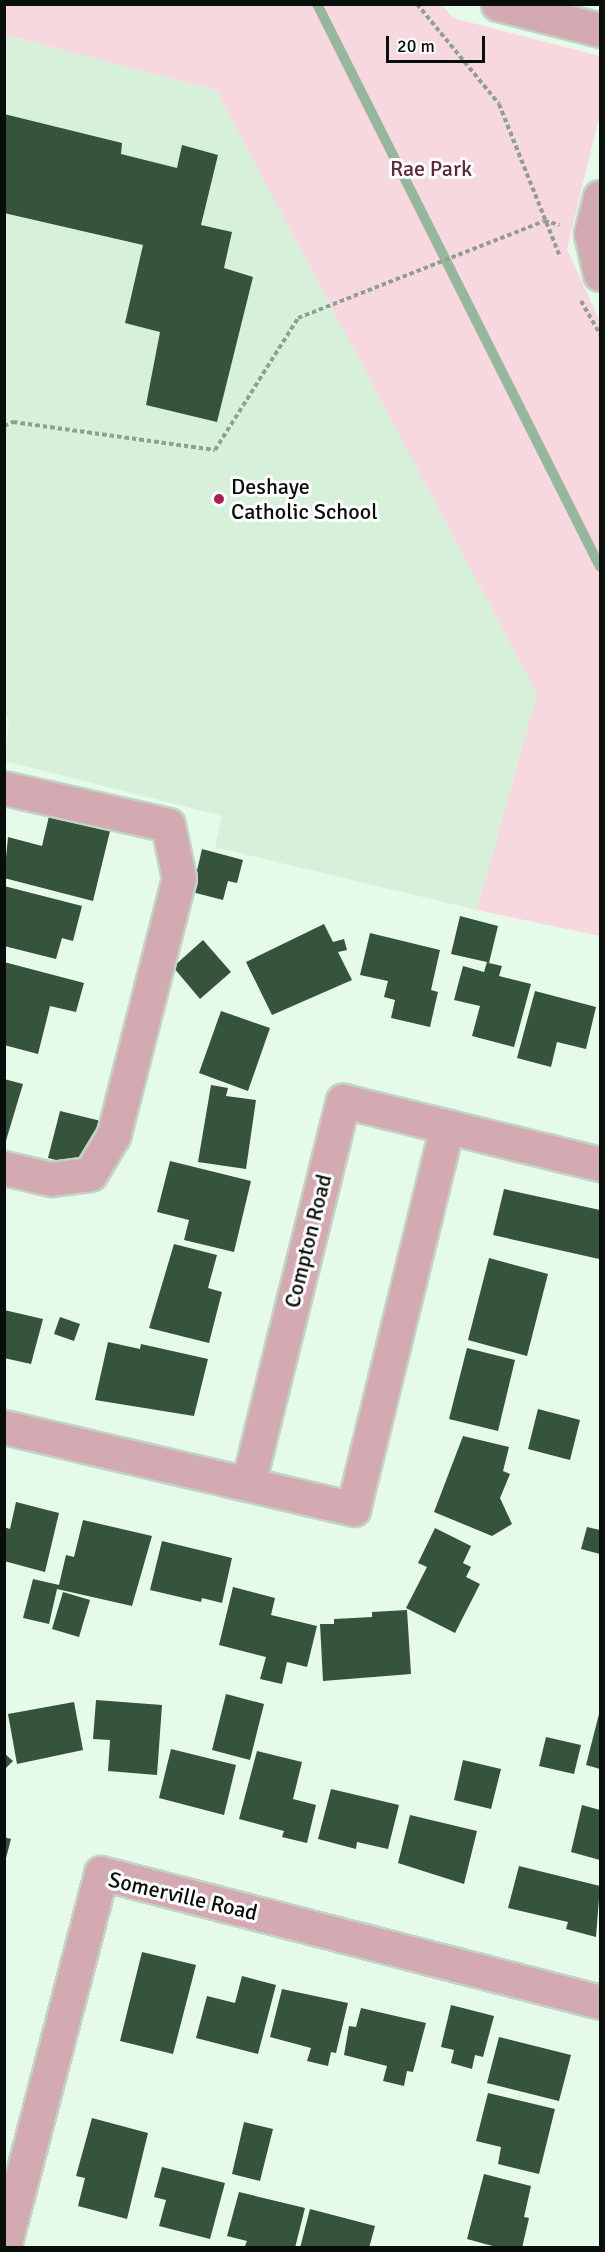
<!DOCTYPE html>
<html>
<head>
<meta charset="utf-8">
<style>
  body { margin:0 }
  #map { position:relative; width:605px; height:2252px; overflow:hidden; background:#e6fae9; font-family:Signika,sans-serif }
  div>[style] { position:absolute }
  .built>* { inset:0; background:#d6f0da }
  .green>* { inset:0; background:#f7d8de }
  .stream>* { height:10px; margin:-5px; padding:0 5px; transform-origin:5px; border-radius:5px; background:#97b79c }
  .building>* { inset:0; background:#36533b }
  .path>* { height:4px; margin-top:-2px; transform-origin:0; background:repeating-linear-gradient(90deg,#919f93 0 4.5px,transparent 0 7.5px) }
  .roads { filter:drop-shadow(2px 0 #c2d4c5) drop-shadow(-2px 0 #c2d4c5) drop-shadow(0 2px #c2d4c5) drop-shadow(0 -2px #c2d4c5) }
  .minor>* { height:33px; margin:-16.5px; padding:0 16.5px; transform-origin:16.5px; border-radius:16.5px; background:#d3a9b2 }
  .dots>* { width:16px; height:16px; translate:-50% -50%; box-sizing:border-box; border:3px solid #fff; border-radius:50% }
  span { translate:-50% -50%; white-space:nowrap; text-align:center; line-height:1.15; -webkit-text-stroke:6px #fff; paint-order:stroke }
  .park-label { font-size:22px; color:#5f2737 }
  .poi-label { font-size:22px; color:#080e09 }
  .left { translate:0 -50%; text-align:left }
  .street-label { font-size:22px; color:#080e09 }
  .frame { position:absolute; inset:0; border:6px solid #080e09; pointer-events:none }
  .scale { position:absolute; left:386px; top:36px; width:99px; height:27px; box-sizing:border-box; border:3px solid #080e09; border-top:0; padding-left:8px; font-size:18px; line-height:21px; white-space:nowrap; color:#080e09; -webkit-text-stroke:4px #fff; paint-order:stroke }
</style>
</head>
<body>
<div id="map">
  <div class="built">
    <i style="clip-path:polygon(4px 35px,216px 90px,537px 694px,477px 910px,215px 847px,222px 816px,5px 761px,9px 718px,4px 716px)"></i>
  </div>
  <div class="green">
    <i style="clip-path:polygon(441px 4px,453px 18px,600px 56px,600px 113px,567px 249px,600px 322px,600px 936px,477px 910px,537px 694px,216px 90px,5px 35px,5px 5px)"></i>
  </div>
  <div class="stream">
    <i style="left:317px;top:4px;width:630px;rotate:63.31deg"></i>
  </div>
  <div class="building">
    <i style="clip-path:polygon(4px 114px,122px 143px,121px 154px,177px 168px,182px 145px,218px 155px,201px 225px,232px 232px,224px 268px,253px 277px,217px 422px,146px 405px,160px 332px,125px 323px,143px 245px,4px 213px)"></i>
    <i style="clip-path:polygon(50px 812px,111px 827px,93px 901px,4px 878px,8px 837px,42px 846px)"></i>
    <i style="clip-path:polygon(202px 849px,243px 860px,237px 883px,228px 881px,223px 900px,192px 892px)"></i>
    <i style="clip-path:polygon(4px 886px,82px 906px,73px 941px,62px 938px,56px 959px,4px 946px)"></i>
    <i style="clip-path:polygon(460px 916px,498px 926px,489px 963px,502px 966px,499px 976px,531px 984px,514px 1047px,472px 1036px,480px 1006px,454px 1000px,463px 966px,484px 972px,487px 962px,451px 954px)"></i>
    <i style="clip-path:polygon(324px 924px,333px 942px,344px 939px,347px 950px,338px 952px,352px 980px,272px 1015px,246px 962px)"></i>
    <i style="clip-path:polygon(370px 933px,440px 950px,431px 990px,438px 992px,430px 1027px,391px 1018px,395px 1000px,384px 997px,388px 981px,360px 975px)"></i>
    <i style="clip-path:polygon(203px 940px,231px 972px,200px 999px,173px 967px)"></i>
    <i style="clip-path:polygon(4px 962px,84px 983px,76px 1012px,50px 1006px,38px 1054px,4px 1045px)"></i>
    <i style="clip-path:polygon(535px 991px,596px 1007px,586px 1049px,557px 1042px,551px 1067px,517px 1058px)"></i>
    <i style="clip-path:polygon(221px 1011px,270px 1028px,248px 1091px,199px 1073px)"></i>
    <i style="clip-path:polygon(4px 1079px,23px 1084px,5px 1144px,4px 1144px)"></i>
    <i style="clip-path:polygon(211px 1085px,228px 1088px,226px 1096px,256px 1100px,246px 1169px,198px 1162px)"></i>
    <i style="clip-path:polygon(60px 1111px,101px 1121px,89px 1168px,48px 1158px)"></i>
    <i style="clip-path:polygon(170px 1161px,251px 1181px,234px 1252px,184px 1240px,189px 1220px,157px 1212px)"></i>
    <i style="clip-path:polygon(504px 1189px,600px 1210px,599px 1259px,493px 1235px)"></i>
    <i style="clip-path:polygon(174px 1244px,217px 1255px,208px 1288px,222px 1292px,209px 1343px,149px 1328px)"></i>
    <i style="clip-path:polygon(489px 1258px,548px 1274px,527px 1356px,468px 1340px)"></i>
    <i style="clip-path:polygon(4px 1310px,43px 1319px,31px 1364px,4px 1358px)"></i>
    <i style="clip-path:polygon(60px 1317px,80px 1324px,74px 1341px,54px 1334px)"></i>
    <i style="clip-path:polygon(108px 1342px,140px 1349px,141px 1344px,208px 1359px,194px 1416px,95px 1400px)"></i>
    <i style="clip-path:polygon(467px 1348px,515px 1360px,498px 1431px,449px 1419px)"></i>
    <i style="clip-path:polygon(538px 1409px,580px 1420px,570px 1460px,528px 1449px)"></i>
    <i style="clip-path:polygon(463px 1436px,509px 1447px,503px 1471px,510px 1474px,500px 1498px,512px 1524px,492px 1536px,434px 1512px)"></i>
    <i style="clip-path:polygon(16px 1502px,59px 1513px,45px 1572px,4px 1561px,4px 1527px,10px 1529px)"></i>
    <i style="clip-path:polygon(83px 1520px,152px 1536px,132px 1606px,57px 1589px,49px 1624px,23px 1618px,33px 1579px,59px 1585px,66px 1555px,74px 1557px)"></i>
    <i style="clip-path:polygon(587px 1527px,600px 1530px,600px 1554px,581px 1549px)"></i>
    <i style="clip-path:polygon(435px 1528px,471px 1546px,463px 1563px,471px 1567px,466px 1577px,480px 1584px,455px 1633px,406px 1608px,427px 1567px,418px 1563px)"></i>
    <i style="clip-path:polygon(162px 1541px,232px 1558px,222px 1603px,202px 1598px,201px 1602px,150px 1590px)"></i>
    <i style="clip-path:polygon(233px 1587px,275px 1598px,271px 1615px,317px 1626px,307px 1667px,287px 1662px,282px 1684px,260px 1679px,266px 1657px,219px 1645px)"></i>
    <i style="clip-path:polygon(63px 1592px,90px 1600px,79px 1637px,52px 1629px)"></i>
    <i style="clip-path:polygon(407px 1610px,411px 1674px,323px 1681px,320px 1624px,334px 1624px,334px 1619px,372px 1617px,372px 1612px)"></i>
    <i style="clip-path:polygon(226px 1694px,264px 1704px,250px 1760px,212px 1750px)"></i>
    <i style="clip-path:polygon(96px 1700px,162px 1705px,157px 1775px,108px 1771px,110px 1740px,93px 1739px)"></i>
    <i style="clip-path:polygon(74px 1702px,83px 1750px,17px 1764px,8px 1714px)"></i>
    <i style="clip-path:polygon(600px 1710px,600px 1769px,586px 1765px)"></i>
    <i style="clip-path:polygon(546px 1737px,581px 1745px,574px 1774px,539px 1766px)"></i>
    <i style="clip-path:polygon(171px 1749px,236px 1765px,224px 1815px,159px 1798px)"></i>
    <i style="clip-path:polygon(257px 1751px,302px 1762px,293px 1799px,316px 1805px,307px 1843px,282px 1837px,284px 1831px,239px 1819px)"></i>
    <i style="clip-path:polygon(4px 1753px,13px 1761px,4px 1770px)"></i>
    <i style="clip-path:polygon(463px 1760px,501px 1769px,491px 1809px,454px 1800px)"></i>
    <i style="clip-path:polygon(331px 1789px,399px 1805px,388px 1849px,357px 1842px,356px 1849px,318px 1839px)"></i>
    <i style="clip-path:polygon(582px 1805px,600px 1810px,600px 1860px,571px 1852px)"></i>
    <i style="clip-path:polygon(410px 1815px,477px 1831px,464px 1884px,398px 1863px)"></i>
    <i style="clip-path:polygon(4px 1837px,11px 1839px,5px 1862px,4px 1861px)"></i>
    <i style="clip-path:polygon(519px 1866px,600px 1886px,596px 1937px,566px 1929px,568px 1922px,508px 1908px)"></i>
    <i style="clip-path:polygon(142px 1952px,196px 1965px,173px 2054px,120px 2041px)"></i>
    <i style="clip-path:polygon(242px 1976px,276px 1985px,258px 2054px,196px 2038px,207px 1996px,235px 2003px)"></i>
    <i style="clip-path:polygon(282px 1989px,348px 2003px,336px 2053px,331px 2052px,328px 2066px,307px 2061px,311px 2048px,270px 2037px)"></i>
    <i style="clip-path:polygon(451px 2005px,494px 2016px,483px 2057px,475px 2055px,472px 2069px,451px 2063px,454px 2050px,441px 2047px)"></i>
    <i style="clip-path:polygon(361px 2008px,426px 2023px,413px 2072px,407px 2071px,404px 2086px,383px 2081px,387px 2066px,344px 2055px,349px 2026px,356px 2027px)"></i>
    <i style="clip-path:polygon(499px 2037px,571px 2055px,559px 2101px,487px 2083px)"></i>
    <i style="clip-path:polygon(488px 2093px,555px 2109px,539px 2174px,498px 2164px,501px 2147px,476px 2141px)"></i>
    <i style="clip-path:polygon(92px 2118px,148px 2133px,127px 2219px,78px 2206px,85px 2178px,76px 2176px)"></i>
    <i style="clip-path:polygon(244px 2122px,273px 2129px,260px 2181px,232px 2174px)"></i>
    <i style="clip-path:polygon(162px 2167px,225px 2183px,210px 2239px,159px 2226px,166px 2200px,154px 2197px)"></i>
    <i style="clip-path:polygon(484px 2174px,531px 2186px,524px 2217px,529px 2218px,522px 2248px,500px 2248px,467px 2239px)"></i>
    <i style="clip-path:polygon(239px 2192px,305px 2208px,295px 2248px,250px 2248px,245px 2246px,247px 2241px,227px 2236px)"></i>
    <i style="clip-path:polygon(310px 2209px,375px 2226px,369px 2248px,300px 2248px)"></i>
  </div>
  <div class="path">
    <i style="left:417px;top:4px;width:129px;rotate:50.6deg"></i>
    <i style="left:499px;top:104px;width:162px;rotate:68.2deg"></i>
    <i style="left:581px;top:301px;width:38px;rotate:60deg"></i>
    <i style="left:4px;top:426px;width:10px;rotate:-24deg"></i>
    <i style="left:13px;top:422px;width:204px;rotate:7.9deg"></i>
    <i style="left:215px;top:450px;width:156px;rotate:-57.8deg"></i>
    <i style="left:298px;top:318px;width:264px;rotate:-21.5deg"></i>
    <i style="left:544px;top:221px;width:16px;rotate:14deg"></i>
  </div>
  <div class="roads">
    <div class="minor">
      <i style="left:498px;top:4px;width:105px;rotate:14.3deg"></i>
      <i style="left:600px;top:197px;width:38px;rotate:104deg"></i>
      <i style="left:591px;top:234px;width:41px;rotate:77.3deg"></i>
      <i style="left:4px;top:788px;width:168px;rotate:12.7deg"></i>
      <i style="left:168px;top:825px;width:54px;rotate:78.3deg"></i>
      <i style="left:179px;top:878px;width:266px;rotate:104.3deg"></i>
      <i style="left:113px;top:1136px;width:44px;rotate:121.2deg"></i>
      <i style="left:90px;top:1174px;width:39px;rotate:173deg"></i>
      <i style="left:51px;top:1179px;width:48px;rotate:-166.8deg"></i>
      <i style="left:4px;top:1427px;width:359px;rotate:13.2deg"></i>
      <i style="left:353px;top:1509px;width:394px;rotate:-76.2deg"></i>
      <i style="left:248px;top:1484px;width:395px;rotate:-76.1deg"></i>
      <i style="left:343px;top:1101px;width:265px;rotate:13.8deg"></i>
      <i style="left:4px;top:2246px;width:385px;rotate:-75.4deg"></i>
      <i style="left:101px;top:1873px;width:515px;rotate:14.49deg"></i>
    </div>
  </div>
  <div class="dots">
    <i style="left:219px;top:499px;background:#ac1d55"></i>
  </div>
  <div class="park-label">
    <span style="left:431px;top:169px">Rae Park</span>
  </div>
  <div class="poi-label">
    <span class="left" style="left:231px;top:499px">Deshaye<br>Catholic School</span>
  </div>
  <div class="street-label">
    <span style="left:308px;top:1241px;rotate:-76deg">Compton Road</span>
    <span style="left:183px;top:1896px;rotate:13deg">Somerville Road</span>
  </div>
  <div class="frame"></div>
  <div class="scale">20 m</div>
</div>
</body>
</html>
